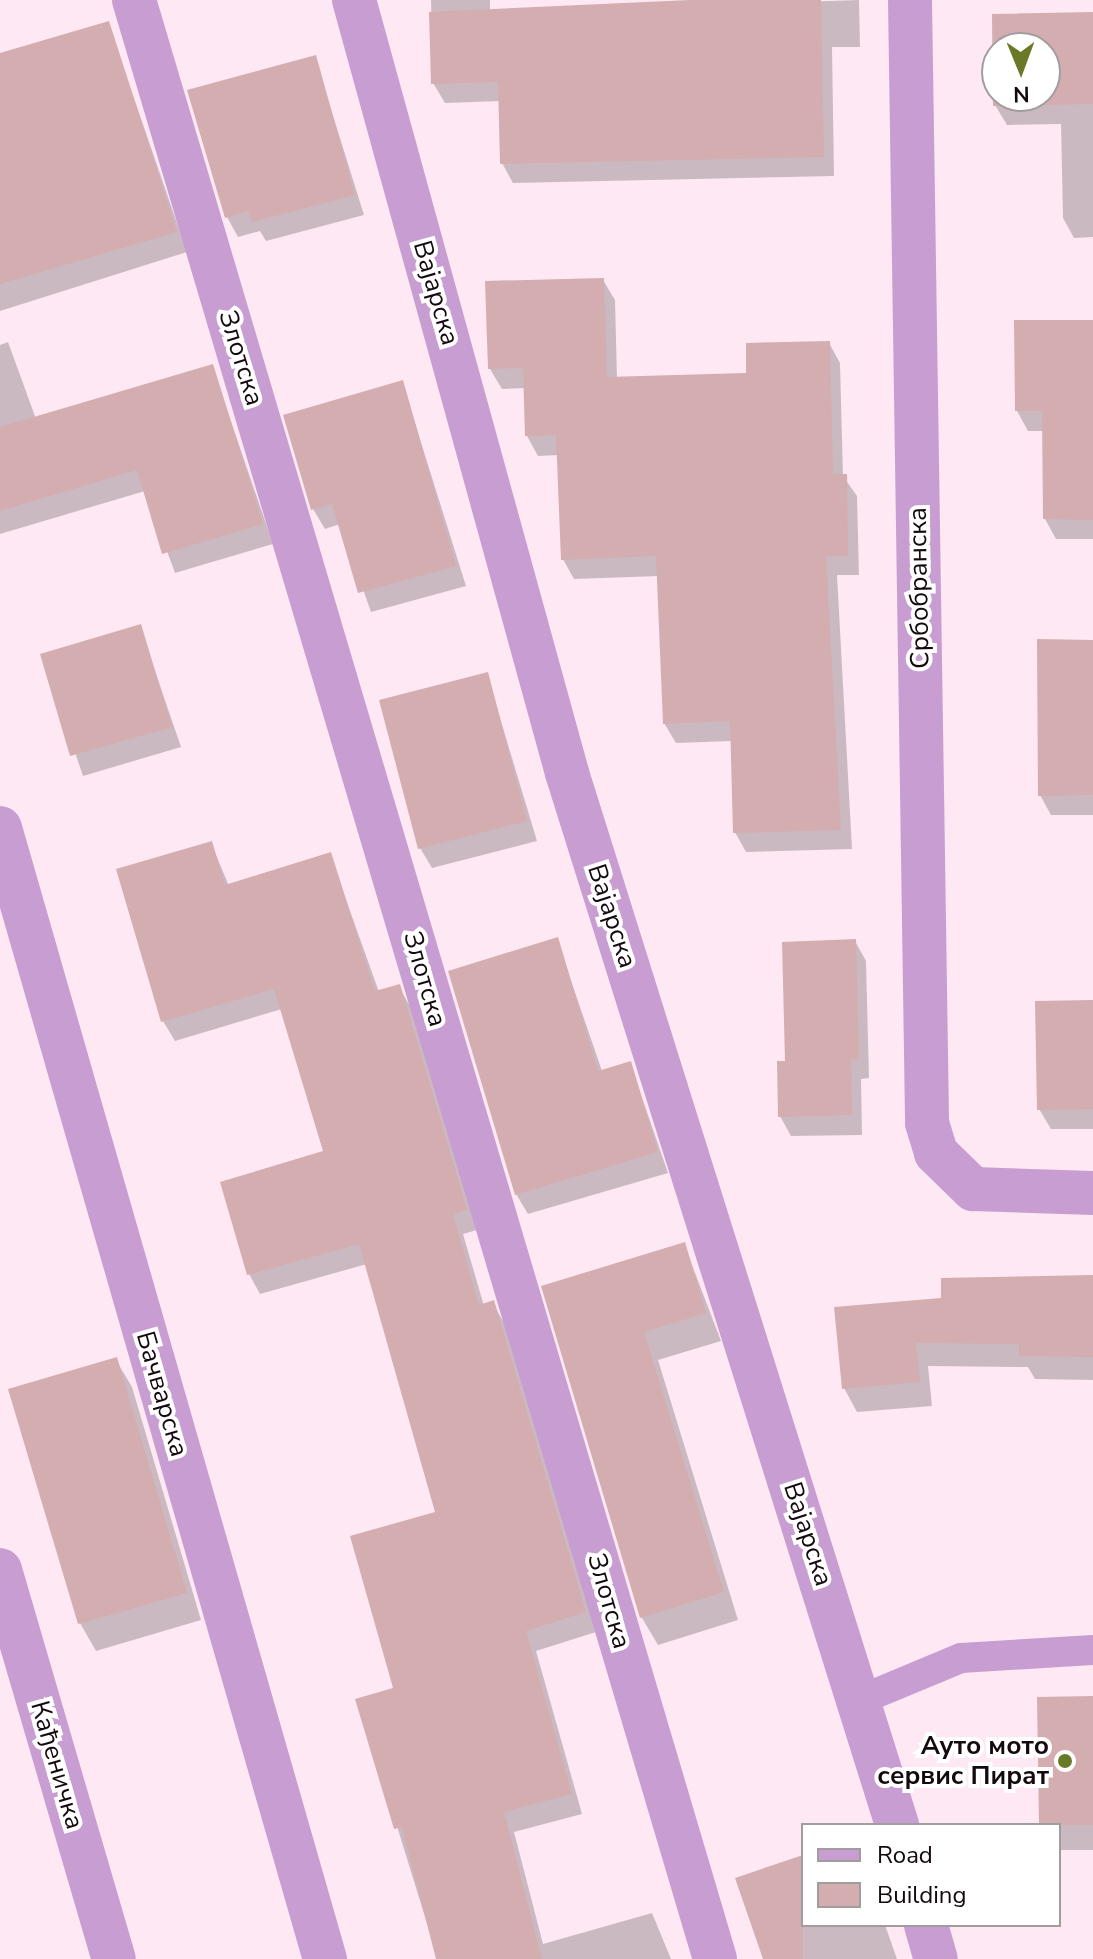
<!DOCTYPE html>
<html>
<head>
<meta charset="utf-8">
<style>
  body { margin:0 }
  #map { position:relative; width:1093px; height:1959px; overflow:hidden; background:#fee8f3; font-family:"Nunito Sans",sans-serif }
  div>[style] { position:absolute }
  .shadow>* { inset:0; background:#0003 }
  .building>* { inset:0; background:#d3adaf }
  .service>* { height:30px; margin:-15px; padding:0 15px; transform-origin:15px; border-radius:15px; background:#c89ed2 }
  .minor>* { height:44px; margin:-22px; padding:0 22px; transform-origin:22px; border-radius:22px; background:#c89ed2 }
  .dots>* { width:22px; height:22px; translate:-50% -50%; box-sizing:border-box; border:4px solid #fff; border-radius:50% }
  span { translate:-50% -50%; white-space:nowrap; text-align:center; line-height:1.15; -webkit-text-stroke:8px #fff; paint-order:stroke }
  .street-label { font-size:26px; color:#14090f }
  .poi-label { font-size:26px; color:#14090f; font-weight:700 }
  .right { translate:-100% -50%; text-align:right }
  .legend { position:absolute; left:801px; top:1823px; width:260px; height:104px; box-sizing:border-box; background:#fff; border:2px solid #a19d9f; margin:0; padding:10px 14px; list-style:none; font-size:24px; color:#14090f }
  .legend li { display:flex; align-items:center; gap:16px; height:40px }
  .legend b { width:40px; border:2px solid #a19d9f }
  .north { position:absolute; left:981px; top:32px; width:80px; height:80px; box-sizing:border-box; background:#fff; border:2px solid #a19d9f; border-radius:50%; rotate:179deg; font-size:22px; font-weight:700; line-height:32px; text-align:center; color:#14090f }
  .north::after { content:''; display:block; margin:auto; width:28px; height:36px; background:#697927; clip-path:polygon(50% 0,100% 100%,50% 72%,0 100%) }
</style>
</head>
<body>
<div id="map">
  <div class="shadow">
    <i style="clip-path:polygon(431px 0,490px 0,490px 12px,859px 0,860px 47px,832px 47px,834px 176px,513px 183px,502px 163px,501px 101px,445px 103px,433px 83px)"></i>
    <i style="clip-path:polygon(evenodd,1093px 14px,1093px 237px,1074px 238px,1063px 218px,1061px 124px,1007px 125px,995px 105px,994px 16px,1093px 14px,997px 48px,1045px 48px,1045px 96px,997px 96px,997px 48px)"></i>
    <i style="clip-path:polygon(108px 23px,187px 252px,0 311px,0 55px)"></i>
    <i style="clip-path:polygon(315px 58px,364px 215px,266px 241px,260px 231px,238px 237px,227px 217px)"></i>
    <i style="clip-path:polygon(603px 280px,615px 300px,617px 379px,748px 375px,829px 343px,840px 363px,843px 476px,857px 496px,859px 575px,837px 575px,852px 849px,746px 852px,735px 832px,732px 741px,676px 743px,664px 723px,659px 576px,574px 579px,563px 559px,559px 455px,538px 456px,527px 436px,525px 388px,502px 389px,490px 369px)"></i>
    <i style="clip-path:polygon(1093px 322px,1093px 539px,1056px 539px,1045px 519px,1044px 431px,1028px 431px,1017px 411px)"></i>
    <i style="clip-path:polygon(8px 342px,36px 419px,212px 366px,273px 544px,175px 573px,145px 491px,0 534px,0 345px)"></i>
    <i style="clip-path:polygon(402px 382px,466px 586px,371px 612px,340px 524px,325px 529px,313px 509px)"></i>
    <i style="clip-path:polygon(140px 627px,181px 747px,83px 776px,42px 655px)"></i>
    <i style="clip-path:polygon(1093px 641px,1093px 815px,1051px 815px,1040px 795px)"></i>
    <i style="clip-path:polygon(487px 675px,537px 841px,432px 868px,420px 848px)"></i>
    <i style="clip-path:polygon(211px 843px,229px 886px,330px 855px,379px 992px,399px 987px,410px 1006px,477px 1230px,463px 1234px,484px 1306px,493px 1303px,504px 1323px,596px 1632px,536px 1651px,582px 1814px,514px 1832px,543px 1944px,652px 1913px,671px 1959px,438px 1959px,358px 1700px,396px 1689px,438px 1514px,367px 1264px,260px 1294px,249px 1274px,325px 1153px,282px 1009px,175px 1041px,163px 1021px)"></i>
    <i style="clip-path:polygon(557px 940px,602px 1071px,630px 1063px,668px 1173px,528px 1214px,516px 1194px)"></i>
    <i style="clip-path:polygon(855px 941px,866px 961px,869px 1078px,861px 1079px,862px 1135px,791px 1136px,780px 1116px,787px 1063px)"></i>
    <i style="clip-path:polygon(1093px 1002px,1093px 1129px,1051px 1129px,1039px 1109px)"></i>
    <i style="clip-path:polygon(684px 1244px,721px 1341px,658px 1360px,738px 1620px,658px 1645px,642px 1618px,544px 1287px)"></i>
    <i style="clip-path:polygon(1093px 1279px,1093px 1380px,1035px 1379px,1028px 1367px,928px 1366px,932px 1406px,857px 1412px,844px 1388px,943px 1300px)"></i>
    <i style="clip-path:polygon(116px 1360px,132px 1387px,201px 1620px,96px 1651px,80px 1623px)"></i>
    <i style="clip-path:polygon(1093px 1697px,1093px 1850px,1059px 1850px,1059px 1825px,1041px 1825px)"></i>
    <i style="clip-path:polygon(803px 1857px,803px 1925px,885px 1925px,897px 1959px,765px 1959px)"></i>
  </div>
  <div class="building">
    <i style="clip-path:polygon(690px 0,821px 0,824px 157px,500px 164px,498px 82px,431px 84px,429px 12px)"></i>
    <i style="clip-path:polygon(evenodd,1093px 12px,1093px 104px,993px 106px,992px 14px,1093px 12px,997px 48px,1045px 48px,1045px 96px,997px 96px,997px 48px)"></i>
    <i style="clip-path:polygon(109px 21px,177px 232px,0 284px,0 53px)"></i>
    <i style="clip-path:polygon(316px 55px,355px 195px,252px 222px,249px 211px,225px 218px,187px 90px)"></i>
    <i style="clip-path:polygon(604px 278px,607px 377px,746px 373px,746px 343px,830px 341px,833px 474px,847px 474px,848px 556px,826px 556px,841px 830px,733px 833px,730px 721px,663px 724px,656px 556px,561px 560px,556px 435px,525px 436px,523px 368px,488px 369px,485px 281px)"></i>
    <i style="clip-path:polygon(1014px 320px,1093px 320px,1093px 520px,1043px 519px,1042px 411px,1015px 411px)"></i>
    <i style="clip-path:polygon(213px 364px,263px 524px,162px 554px,137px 470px,0 511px,0 427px)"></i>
    <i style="clip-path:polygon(403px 380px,456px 566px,358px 593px,332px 504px,311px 510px,283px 415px)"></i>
    <i style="clip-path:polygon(141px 624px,172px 727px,70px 756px,40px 654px)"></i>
    <i style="clip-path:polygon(1037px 639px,1093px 640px,1093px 795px,1038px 796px)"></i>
    <i style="clip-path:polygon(488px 672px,527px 821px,418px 849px,379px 700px)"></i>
    <i style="clip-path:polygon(212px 841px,225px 885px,331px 852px,375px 991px,400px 984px,467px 1209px,453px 1214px,479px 1305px,494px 1300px,586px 1612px,526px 1631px,572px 1794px,504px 1812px,542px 1959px,436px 1959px,402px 1827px,394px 1829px,355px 1699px,393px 1688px,350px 1536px,435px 1512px,359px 1244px,247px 1275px,220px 1182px,323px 1151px,274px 989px,161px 1022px,116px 869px)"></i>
    <i style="clip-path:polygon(558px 937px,598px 1071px,631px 1061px,658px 1152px,515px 1195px,448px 971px)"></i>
    <i style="clip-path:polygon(856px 939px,859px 1059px,851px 1059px,852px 1115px,778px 1117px,777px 1061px,785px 1061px,782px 942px)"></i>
    <i style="clip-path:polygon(1093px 1000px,1093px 1109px,1037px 1110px,1035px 1001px)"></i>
    <i style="clip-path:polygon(685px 1242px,706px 1313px,644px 1332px,724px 1592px,640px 1618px,541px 1286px)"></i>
    <i style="clip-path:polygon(1093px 1275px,1093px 1357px,1019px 1356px,1019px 1344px,916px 1343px,920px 1382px,842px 1389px,834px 1307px,941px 1298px,941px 1278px)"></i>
    <i style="clip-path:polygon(117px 1357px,187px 1593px,78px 1624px,8px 1389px)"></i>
    <i style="clip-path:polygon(1093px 1696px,1093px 1825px,1039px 1825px,1037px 1697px)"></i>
    <i style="clip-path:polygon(803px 1855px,803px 1959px,763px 1959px,735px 1878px)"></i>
  </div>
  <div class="service">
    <i style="left:860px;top:1700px;width:109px;rotate:-22.6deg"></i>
    <i style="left:961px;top:1658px;width:132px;rotate:-3.5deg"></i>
  </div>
  <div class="minor">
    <i style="left:134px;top:0;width:2043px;rotate:73.48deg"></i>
    <i style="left:354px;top:0;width:802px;rotate:74.59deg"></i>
    <i style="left:567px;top:773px;width:1103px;rotate:72.58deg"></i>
    <i style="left:910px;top:0;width:1123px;rotate:89.13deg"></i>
    <i style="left:927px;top:1123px;width:31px;rotate:73deg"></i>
    <i style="left:936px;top:1153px;width:52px;rotate:44.2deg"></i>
    <i style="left:973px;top:1189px;width:120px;rotate:1.9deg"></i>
    <i style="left:0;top:828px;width:1177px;rotate:73.97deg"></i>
    <i style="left:0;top:1570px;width:405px;rotate:73.7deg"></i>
    <i style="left:926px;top:1925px;width:35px;rotate:74deg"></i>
  </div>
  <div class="dots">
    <i style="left:1065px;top:1761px;background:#697927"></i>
  </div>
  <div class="street-label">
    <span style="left:436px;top:293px;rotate:74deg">Вајарска</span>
    <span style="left:241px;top:358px;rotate:73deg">Злотска</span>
    <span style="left:919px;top:588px;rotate:-91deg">Србобранска</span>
    <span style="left:612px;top:916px;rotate:72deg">Вајарска</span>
    <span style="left:425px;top:979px;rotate:74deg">Злотска</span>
    <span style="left:162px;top:1394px;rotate:74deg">Бачварска</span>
    <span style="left:808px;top:1534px;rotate:72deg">Вајарска</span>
    <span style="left:609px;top:1601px;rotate:74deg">Злотска</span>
    <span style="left:57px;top:1765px;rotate:74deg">Кађеничка</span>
  </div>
  <div class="poi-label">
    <span class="right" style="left:1049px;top:1761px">Ауто мото<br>сервис Пират</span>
  </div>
  <ul class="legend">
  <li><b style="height:10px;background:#c89ed2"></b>Road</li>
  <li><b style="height:22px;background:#d3adaf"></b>Building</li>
  </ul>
  <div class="north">N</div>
</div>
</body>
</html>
